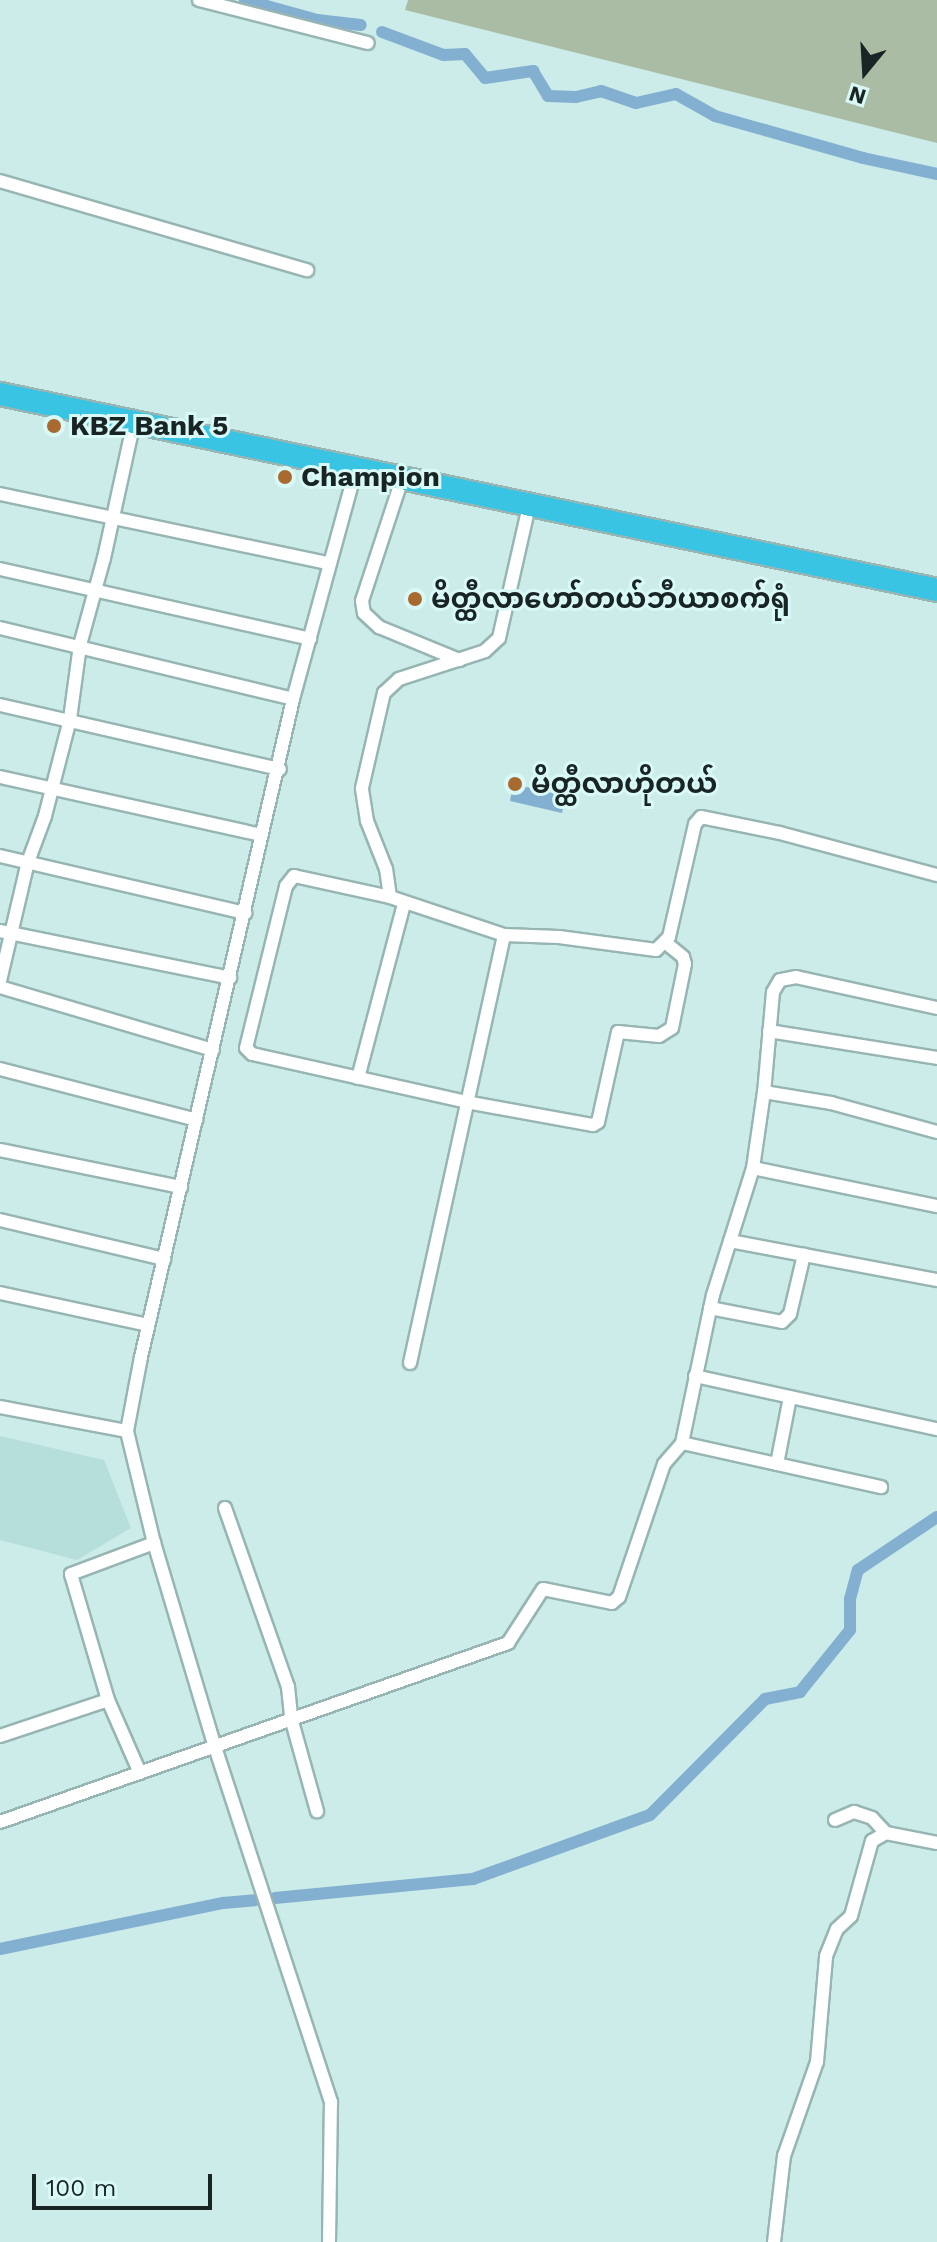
<!DOCTYPE html>
<html>
<head>
<meta charset="utf-8">
<style>
  body { margin:0 }
  #map { position:relative; width:937px; height:2242px; overflow:hidden; background:#ccece9; font-family:"Work Sans","Noto Sans Myanmar",sans-serif }
  div>[style] { position:absolute }
  .built>* { inset:0; background:#b6dedb }
  .green>* { inset:0; background:#aabda4 }
  .water>* { inset:0; background:#83afd0 }
  .canal>* { height:12px; margin:-6px; padding:0 6px; transform-origin:6px; border-radius:6px; background:#83afd0 }
  .roads { filter:drop-shadow(2px 0 #96b5b3) drop-shadow(-2px 0 #96b5b3) drop-shadow(0 2px #96b5b3) drop-shadow(0 -2px #96b5b3) }
  .street>* { height:12px; margin:-6px; padding:0 6px; transform-origin:6px; border-radius:6px; background:#fff }
  .highway>* { height:22px; margin:-11px; padding:0 11px; transform-origin:11px; border-radius:11px; background:#39c4e3 }
  .dots>* { width:22px; height:22px; translate:-50% -50%; box-sizing:border-box; border:4px solid #d9f9f7; border-radius:50% }
  span { translate:-50% -50%; white-space:nowrap; text-align:center; line-height:1.15; -webkit-text-stroke:6px #d9f9f7; paint-order:stroke }
  .poi-label { font-size:28px; color:#192524; font-weight:700 }
  .left { translate:0 -50%; text-align:left }
  .north { position:absolute; left:825px; top:32px; width:80px; height:80px; -webkit-text-stroke:6px #d9f9f7; paint-order:stroke; rotate:198deg; font-size:22px; font-weight:700; line-height:32px; text-align:center; color:#192524 }
  .north::after { content:''; display:block; margin:auto; width:28px; height:36px; background:#192524; clip-path:polygon(50% 0,100% 100%,50% 72%,0 100%) }
  .scale { position:absolute; left:32px; top:2174px; width:180px; height:36px; box-sizing:border-box; border:4px solid #192524; border-top:0; padding-left:10px; font-size:24px; line-height:28px; white-space:nowrap; color:#192524; -webkit-text-stroke:6px #d9f9f7; paint-order:stroke }
</style>
</head>
<body>
<div id="map">
  <div class="built">
    <i style="clip-path:polygon(0 1436px,104px 1460px,131px 1528px,77px 1560px,0 1540px)"></i>
  </div>
  <div class="green">
    <i style="clip-path:polygon(408px 0,937px 0,937px 143px,405px 10px)"></i>
  </div>
  <div class="water">
    <i style="clip-path:polygon(538px 778px,549px 783px,548px 792px,566px 796px,562px 813px,510px 801px,513px 784px,531px 788px)"></i>
  </div>
  <div class="canal">
    <i style="left:245px;top:0;width:75px;rotate:15.5deg"></i>
    <i style="left:317px;top:20px;width:44px;rotate:6.5deg"></i>
    <i style="left:382px;top:32px;width:66px;rotate:20.4deg"></i>
    <i style="left:444px;top:55px;width:21px;rotate:-3deg"></i>
    <i style="left:465px;top:54px;width:31px;rotate:50deg"></i>
    <i style="left:485px;top:78px;width:49px;rotate:-8.3deg"></i>
    <i style="left:533px;top:71px;width:29px;rotate:59deg"></i>
    <i style="left:548px;top:96px;width:28px;rotate:2deg"></i>
    <i style="left:576px;top:97px;width:26px;rotate:-13deg"></i>
    <i style="left:601px;top:91px;width:37px;rotate:19deg"></i>
    <i style="left:636px;top:103px;width:41px;rotate:-12.7deg"></i>
    <i style="left:676px;top:94px;width:45px;rotate:29.4deg"></i>
    <i style="left:715px;top:116px;width:154px;rotate:15.8deg"></i>
    <i style="left:863px;top:158px;width:76px;rotate:12.2deg"></i>
    <i style="left:275px;top:1898px;width:199px;rotate:-5.5deg"></i>
    <i style="left:473px;top:1879px;width:188px;rotate:-19.9deg"></i>
    <i style="left:650px;top:1815px;width:163px;rotate:-45.2deg"></i>
    <i style="left:765px;top:1699px;width:36px;rotate:-11deg"></i>
    <i style="left:800px;top:1692px;width:80px;rotate:-51.1deg"></i>
    <i style="left:850px;top:1630px;width:31px;rotate:-90deg"></i>
    <i style="left:850px;top:1599px;width:30px;rotate:-75deg"></i>
    <i style="left:858px;top:1570px;width:95px;rotate:-33.9deg"></i>
    <i style="left:0;top:1949px;width:228px;rotate:-11.7deg"></i>
    <i style="left:223px;top:1903px;width:32px;rotate:-5deg"></i>
  </div>
  <div class="roads">
    <div class="street">
      <i style="left:199px;top:0;width:174px;rotate:14.3deg"></i>
      <i style="left:0;top:181px;width:320px;rotate:16.2deg"></i>
      <i style="left:402px;top:479px;width:128px;rotate:108.2deg"></i>
      <i style="left:362px;top:601px;width:12px;rotate:81deg"></i>
      <i style="left:364px;top:613px;width:21px;rotate:43deg"></i>
      <i style="left:379px;top:627px;width:87px;rotate:22.4deg"></i>
      <i style="left:0;top:494px;width:335px;rotate:11.9deg"></i>
      <i style="left:0;top:569px;width:318px;rotate:12.7deg"></i>
      <i style="left:0;top:628px;width:301px;rotate:13.6deg"></i>
      <i style="left:0;top:705px;width:287px;rotate:12.9deg"></i>
      <i style="left:0;top:777px;width:268px;rotate:12.5deg"></i>
      <i style="left:0;top:856px;width:252px;rotate:13.1deg"></i>
      <i style="left:390px;top:897px;width:28px;rotate:-98deg"></i>
      <i style="left:386px;top:869px;width:52px;rotate:-111.6deg"></i>
      <i style="left:367px;top:821px;width:33px;rotate:-99deg"></i>
      <i style="left:362px;top:788px;width:98px;rotate:-77deg"></i>
      <i style="left:384px;top:693px;width:21px;rotate:-43deg"></i>
      <i style="left:399px;top:679px;width:90px;rotate:-18deg"></i>
      <i style="left:485px;top:651px;width:19px;rotate:-43deg"></i>
      <i style="left:499px;top:638px;width:135px;rotate:-77.2deg"></i>
      <i style="left:0;top:931px;width:235px;rotate:11.5deg"></i>
      <i style="left:666px;top:943px;width:22px;rotate:39deg"></i>
      <i style="left:683px;top:957px;width:7px;rotate:74deg"></i>
      <i style="left:685px;top:964px;width:65px;rotate:101.5deg"></i>
      <i style="left:672px;top:1028px;width:15px;rotate:148deg"></i>
      <i style="left:659px;top:1036px;width:41px;rotate:-174.4deg"></i>
      <i style="left:618px;top:1032px;width:92px;rotate:102.5deg"></i>
      <i style="left:598px;top:1122px;width:6px;rotate:149deg"></i>
      <i style="left:593px;top:1125px;width:128px;rotate:-169.7deg"></i>
      <i style="left:467px;top:1102px;width:220px;rotate:-167.4deg"></i>
      <i style="left:252px;top:1054px;width:8px;rotate:-135deg"></i>
      <i style="left:246px;top:1048px;width:167px;rotate:-76.1deg"></i>
      <i style="left:286px;top:886px;width:13px;rotate:-51deg"></i>
      <i style="left:294px;top:876px;width:98px;rotate:12.3deg"></i>
      <i style="left:390px;top:897px;width:120px;rotate:18.4deg"></i>
      <i style="left:504px;top:935px;width:55px;rotate:2.1deg"></i>
      <i style="left:559px;top:937px;width:98px;rotate:7.6deg"></i>
      <i style="left:656px;top:950px;width:18px;rotate:-45deg"></i>
      <i style="left:669px;top:937px;width:116px;rotate:-77deg"></i>
      <i style="left:695px;top:824px;width:9px;rotate:-49deg"></i>
      <i style="left:701px;top:817px;width:81px;rotate:11.4deg"></i>
      <i style="left:780px;top:833px;width:163px;rotate:15deg"></i>
      <i style="left:0;top:981px;width:122px;rotate:-76.8deg"></i>
      <i style="left:28px;top:862px;width:49px;rotate:-69.7deg"></i>
      <i style="left:45px;top:816px;width:100px;rotate:-75.5deg"></i>
      <i style="left:70px;top:719px;width:75px;rotate:-82.3deg"></i>
      <i style="left:80px;top:645px;width:90px;rotate:-74.6deg"></i>
      <i style="left:104px;top:558px;width:139px;rotate:-77.6deg"></i>
      <i style="left:0;top:987px;width:222px;rotate:16.5deg"></i>
      <i style="left:937px;top:1008px;width:144px;rotate:-167.6deg"></i>
      <i style="left:796px;top:977px;width:16px;rotate:169deg"></i>
      <i style="left:780px;top:980px;width:14px;rotate:120deg"></i>
      <i style="left:773px;top:992px;width:100px;rotate:95.1deg"></i>
      <i style="left:764px;top:1092px;width:68px;rotate:9.3deg"></i>
      <i style="left:831px;top:1103px;width:110px;rotate:15.3deg"></i>
      <i style="left:769px;top:1031px;width:170px;rotate:9.1deg"></i>
      <i style="left:0;top:1069px;width:203px;rotate:14.5deg"></i>
      <i style="left:358px;top:1078px;width:180px;rotate:-75.2deg"></i>
      <i style="left:0;top:1150px;width:185px;rotate:11.6deg"></i>
      <i style="left:753px;top:1168px;width:188px;rotate:11.7deg"></i>
      <i style="left:0;top:1220px;width:169px;rotate:13.4deg"></i>
      <i style="left:730px;top:1241px;width:211px;rotate:10.7deg"></i>
      <i style="left:0;top:1293px;width:151px;rotate:12.2deg"></i>
      <i style="left:710px;top:1308px;width:73px;rotate:11deg"></i>
      <i style="left:782px;top:1322px;width:11px;rotate:-45deg"></i>
      <i style="left:790px;top:1314px;width:61px;rotate:-76.7deg"></i>
      <i style="left:410px;top:1363px;width:438px;rotate:-77.6deg"></i>
      <i style="left:695px;top:1376px;width:248px;rotate:12.4deg"></i>
      <i style="left:0;top:1407px;width:129px;rotate:10.7deg"></i>
      <i style="left:682px;top:1443px;width:204px;rotate:12.5deg"></i>
      <i style="left:777px;top:1464px;width:68px;rotate:-79deg"></i>
      <i style="left:225px;top:1508px;width:190px;rotate:70.6deg"></i>
      <i style="left:288px;top:1687px;width:31px;rotate:84deg"></i>
      <i style="left:291px;top:1718px;width:97px;rotate:74.4deg"></i>
      <i style="left:0;top:1736px;width:114px;rotate:-18.4deg"></i>
      <i style="left:140px;top:1773px;width:80px;rotate:-113.7deg"></i>
      <i style="left:108px;top:1700px;width:131px;rotate:-106.4deg"></i>
      <i style="left:71px;top:1574px;width:89px;rotate:-20.5deg"></i>
      <i style="left:835px;top:1820px;width:21px;rotate:-23deg"></i>
      <i style="left:854px;top:1812px;width:19px;rotate:18deg"></i>
      <i style="left:872px;top:1818px;width:21px;rotate:47deg"></i>
      <i style="left:886px;top:1833px;width:52px;rotate:11.1deg"></i>
      <i style="left:0;top:1822px;width:539px;rotate:-19.41deg"></i>
      <i style="left:508px;top:1643px;width:64px;rotate:-57.1deg"></i>
      <i style="left:543px;top:1589px;width:70px;rotate:11.5deg"></i>
      <i style="left:612px;top:1603px;width:9px;rotate:-41deg"></i>
      <i style="left:619px;top:1597px;width:140px;rotate:-71.3deg"></i>
      <i style="left:664px;top:1464px;width:28px;rotate:-49deg"></i>
      <i style="left:682px;top:1443px;width:151px;rotate:-78.2deg"></i>
      <i style="left:713px;top:1295px;width:133px;rotate:-72.5deg"></i>
      <i style="left:753px;top:1168px;width:77px;rotate:-81.8deg"></i>
      <i style="left:329px;top:2242px;width:140px;rotate:-89.2deg"></i>
      <i style="left:331px;top:2102px;width:377px;rotate:-108.1deg"></i>
      <i style="left:214px;top:1744px;width:210px;rotate:-106.6deg"></i>
      <i style="left:154px;top:1543px;width:115px;rotate:-103.6deg"></i>
      <i style="left:127px;top:1431px;width:75px;rotate:-79.3deg"></i>
      <i style="left:141px;top:1357px;width:675px;rotate:-76.99deg"></i>
      <i style="left:293px;top:699px;width:238px;rotate:-74.7deg"></i>
      <i style="left:774px;top:2242px;width:87px;rotate:-83.4deg"></i>
      <i style="left:784px;top:2156px;width:100px;rotate:-70.7deg"></i>
      <i style="left:817px;top:2062px;width:106px;rotate:-85.1deg"></i>
      <i style="left:826px;top:1956px;width:29px;rotate:-68deg"></i>
      <i style="left:837px;top:1929px;width:19px;rotate:-43deg"></i>
      <i style="left:851px;top:1916px;width:78px;rotate:-74.4deg"></i>
      <i style="left:872px;top:1841px;width:16px;rotate:-30deg"></i>
    </div>
    <div class="highway">
      <i style="left:0;top:394px;width:957px;rotate:11.81deg"></i>
    </div>
  </div>
  <div class="dots">
    <i style="left:54px;top:426px;background:#a96a30"></i>
    <i style="left:285px;top:477px;background:#a96a30"></i>
    <i style="left:415px;top:599px;background:#a96a30"></i>
    <i style="left:515px;top:784px;background:#a96a30"></i>
  </div>
  <div class="poi-label">
    <span class="left" style="left:70px;top:426px">KBZ Bank 5</span>
    <span class="left" style="left:301px;top:477px">Champion</span>
    <span class="left" style="left:431px;top:599px">မိတ္ထီလာဟော်တယ်ဘီယာစက်ရုံ</span>
    <span class="left" style="left:531px;top:784px">မိတ္ထီလာဟိုတယ်</span>
  </div>
  <div class="north">N</div>
  <div class="scale">100 m</div>
</div>
</body>
</html>
